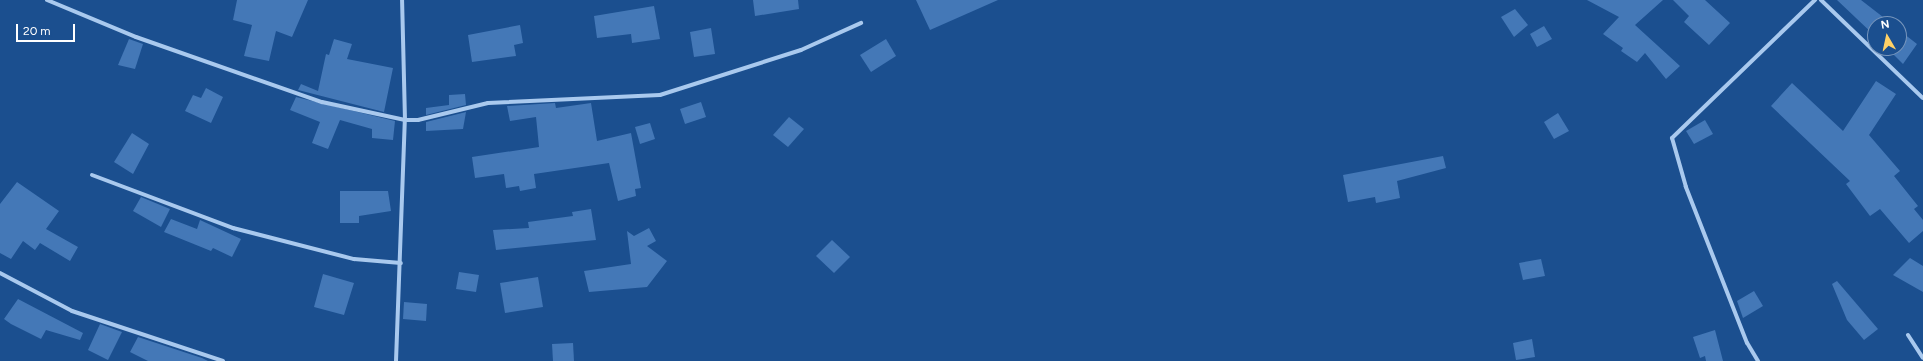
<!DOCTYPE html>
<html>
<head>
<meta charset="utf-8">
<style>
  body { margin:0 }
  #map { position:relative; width:1923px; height:361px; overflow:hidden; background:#1b4f8f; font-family:Figtree,sans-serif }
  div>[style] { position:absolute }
  .building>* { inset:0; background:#4478b7 }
  .street>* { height:4px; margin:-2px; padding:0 2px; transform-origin:2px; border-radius:2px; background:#a9c9ee }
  span { translate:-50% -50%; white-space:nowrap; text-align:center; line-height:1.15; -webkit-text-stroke:4px #1b4f8f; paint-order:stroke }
  .north { position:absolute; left:1867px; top:16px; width:40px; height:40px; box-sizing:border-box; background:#1b4f8f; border:1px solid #7695bc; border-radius:50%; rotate:351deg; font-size:11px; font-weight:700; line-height:16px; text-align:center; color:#fff }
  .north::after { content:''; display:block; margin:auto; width:14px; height:18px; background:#ffd166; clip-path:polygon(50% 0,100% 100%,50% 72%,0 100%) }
  .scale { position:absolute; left:16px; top:24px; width:59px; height:18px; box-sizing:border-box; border:2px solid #fff; border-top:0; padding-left:5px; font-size:12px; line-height:14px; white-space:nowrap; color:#fff; -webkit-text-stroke:3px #1b4f8f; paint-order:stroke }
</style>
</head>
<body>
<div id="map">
  <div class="building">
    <i style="clip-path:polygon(237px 0,308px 0,292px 37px,276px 31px,269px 61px,244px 56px,252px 25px,233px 20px)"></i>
    <i style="clip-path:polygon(753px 0,798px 0,799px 9px,755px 16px)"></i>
    <i style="clip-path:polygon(916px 0,998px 0,930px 30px)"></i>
    <i style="clip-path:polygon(1587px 0,1663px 0,1635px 25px,1680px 66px,1666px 79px,1645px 53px,1637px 62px,1621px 51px,1623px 48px,1603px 34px,1619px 17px)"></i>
    <i style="clip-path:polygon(1673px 0,1705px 0,1730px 23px,1709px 45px,1684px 22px,1689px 16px)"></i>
    <i style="clip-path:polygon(1837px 0,1861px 0,1892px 24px,1875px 24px,1875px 36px)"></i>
    <i style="clip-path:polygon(654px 6px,660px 39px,632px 43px,631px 34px,597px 38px,594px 16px)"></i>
    <i style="clip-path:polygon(1515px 9px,1528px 25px,1514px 37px,1501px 17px)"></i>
    <i style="clip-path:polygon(520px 25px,523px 43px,514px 45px,516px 56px,472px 62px,468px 35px)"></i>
    <i style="clip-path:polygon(1544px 26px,1552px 39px,1537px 47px,1530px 34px)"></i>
    <i style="clip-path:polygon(711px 28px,715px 54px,694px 57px,690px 32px)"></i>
    <i style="clip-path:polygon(1899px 30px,1917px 44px,1903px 64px,1887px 48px,1899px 48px)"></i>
    <i style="clip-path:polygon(129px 39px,143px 44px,135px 69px,118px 65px)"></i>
    <i style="clip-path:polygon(334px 39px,352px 44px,347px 59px,393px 68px,384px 112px,298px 90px,301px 84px,318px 91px,326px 54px,329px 55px)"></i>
    <i style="clip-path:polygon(886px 39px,896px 56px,871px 72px,860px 55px)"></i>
    <i style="clip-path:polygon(1876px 81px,1896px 94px,1869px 135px,1900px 171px,1894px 176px,1918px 206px,1914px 209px,1923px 220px,1923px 231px,1909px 243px,1880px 209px,1870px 216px,1846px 184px,1850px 181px,1771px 106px,1792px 83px,1843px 131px)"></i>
    <i style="clip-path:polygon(206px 88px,223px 97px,211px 123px,185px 111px,193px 95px,201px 98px)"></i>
    <i style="clip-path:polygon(465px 94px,466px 105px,426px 115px,426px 108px,449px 105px,449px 95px)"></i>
    <i style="clip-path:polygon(296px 97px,395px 121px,393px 140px,372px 138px,372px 129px,340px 120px,328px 149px,312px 143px,320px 122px,290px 110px)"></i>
    <i style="clip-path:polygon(701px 102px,706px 117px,685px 124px,680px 109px)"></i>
    <i style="clip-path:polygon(555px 103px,556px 108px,591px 103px,597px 141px,631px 133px,641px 188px,635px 189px,636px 196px,618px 201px,609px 163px,534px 174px,536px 188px,520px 191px,519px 186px,506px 188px,504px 174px,475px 178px,472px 157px,539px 147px,536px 117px,510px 121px,507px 106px)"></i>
    <i style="clip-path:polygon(466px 112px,463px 129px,426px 131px,426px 122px)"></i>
    <i style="clip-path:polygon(1558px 113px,1569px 131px,1554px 139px,1544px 122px)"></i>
    <i style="clip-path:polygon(789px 117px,804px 129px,788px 147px,773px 135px)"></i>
    <i style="clip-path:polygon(1705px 120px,1713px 134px,1694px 144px,1686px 131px)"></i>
    <i style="clip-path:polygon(650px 123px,655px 139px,640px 144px,635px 127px)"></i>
    <i style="clip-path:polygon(132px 133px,149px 144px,133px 174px,114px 162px)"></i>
    <i style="clip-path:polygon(1443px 156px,1446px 168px,1397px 181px,1400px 198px,1376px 203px,1375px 197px,1348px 202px,1343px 175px)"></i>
    <i style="clip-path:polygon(17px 182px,59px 211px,46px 229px,78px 247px,70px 261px,40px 243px,35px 250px,23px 241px,11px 259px,0 253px,0 204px)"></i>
    <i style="clip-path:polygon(340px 191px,388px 191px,391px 211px,359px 216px,359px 223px,340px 223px)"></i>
    <i style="clip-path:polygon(141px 197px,170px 209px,161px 227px,133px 211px)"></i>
    <i style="clip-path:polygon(591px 209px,596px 240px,496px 250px,493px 230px,529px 228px,528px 222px,573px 216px,572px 212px)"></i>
    <i style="clip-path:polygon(171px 219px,197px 229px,200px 220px,241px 239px,232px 257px,213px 248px,211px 251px,164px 232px)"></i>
    <i style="clip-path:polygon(649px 228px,656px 241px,647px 246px,667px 261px,647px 287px,589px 292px,584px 271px,631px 264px,627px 231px,634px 236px)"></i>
    <i style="clip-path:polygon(832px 240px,850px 257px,834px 273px,816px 256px)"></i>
    <i style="clip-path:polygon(1910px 258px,1923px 266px,1923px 292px,1893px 275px)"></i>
    <i style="clip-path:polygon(1541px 259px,1545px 276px,1523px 280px,1519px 263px)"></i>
    <i style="clip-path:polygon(459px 272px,479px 275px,476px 292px,456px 289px)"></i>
    <i style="clip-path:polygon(323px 274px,354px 283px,344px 315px,314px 307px)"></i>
    <i style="clip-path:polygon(538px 277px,543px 307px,505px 313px,500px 283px)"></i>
    <i style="clip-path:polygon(1837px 281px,1878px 329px,1864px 340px,1847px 320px,1832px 284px)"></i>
    <i style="clip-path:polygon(1754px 291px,1763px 306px,1743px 318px,1737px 301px)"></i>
    <i style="clip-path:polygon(18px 299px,83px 333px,80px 340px,46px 330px,41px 339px,11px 324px,4px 319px)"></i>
    <i style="clip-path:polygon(404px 302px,427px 304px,426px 321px,403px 319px)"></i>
    <i style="clip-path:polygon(100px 324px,122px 332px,108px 360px,88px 350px)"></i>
    <i style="clip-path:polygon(1715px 330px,1723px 361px,1706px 361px,1705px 356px,1700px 358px,1693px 337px)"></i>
    <i style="clip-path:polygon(138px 337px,202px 358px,208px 361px,148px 361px,130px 352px)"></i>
    <i style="clip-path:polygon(1532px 339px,1535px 357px,1516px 360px,1513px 343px)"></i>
    <i style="clip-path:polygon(573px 343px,574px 361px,553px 361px,552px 344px)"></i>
  </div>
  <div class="street">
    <i style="left:47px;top:0;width:96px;rotate:22.6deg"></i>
    <i style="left:136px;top:37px;width:197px;rotate:19.3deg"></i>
    <i style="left:322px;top:102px;width:85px;rotate:12.2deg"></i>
    <i style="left:405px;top:120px;width:13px"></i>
    <i style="left:418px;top:120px;width:72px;rotate:-13.7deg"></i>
    <i style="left:488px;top:103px;width:172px;rotate:-2.7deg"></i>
    <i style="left:660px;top:95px;width:148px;rotate:-17.7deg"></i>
    <i style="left:801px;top:50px;width:66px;rotate:-24.2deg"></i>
    <i style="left:1821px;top:0;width:141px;rotate:43.9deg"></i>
    <i style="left:92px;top:175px;width:151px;rotate:20.6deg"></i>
    <i style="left:233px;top:228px;width:125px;rotate:14.4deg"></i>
    <i style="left:354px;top:259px;width:47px;rotate:4.9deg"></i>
    <i style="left:0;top:273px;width:81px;rotate:27.8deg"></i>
    <i style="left:72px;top:311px;width:159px;rotate:18.3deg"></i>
    <i style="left:1908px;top:335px;width:27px;rotate:57deg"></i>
    <i style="left:396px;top:361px;width:241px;rotate:-87.9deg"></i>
    <i style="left:405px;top:120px;width:120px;rotate:-91.4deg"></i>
    <i style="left:1758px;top:361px;width:21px;rotate:-121deg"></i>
    <i style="left:1747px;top:343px;width:168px;rotate:-111.4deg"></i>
    <i style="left:1686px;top:187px;width:51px;rotate:-105.9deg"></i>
    <i style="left:1672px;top:138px;width:199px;rotate:-44deg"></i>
  </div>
  <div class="north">N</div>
  <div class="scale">20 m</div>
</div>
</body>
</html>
